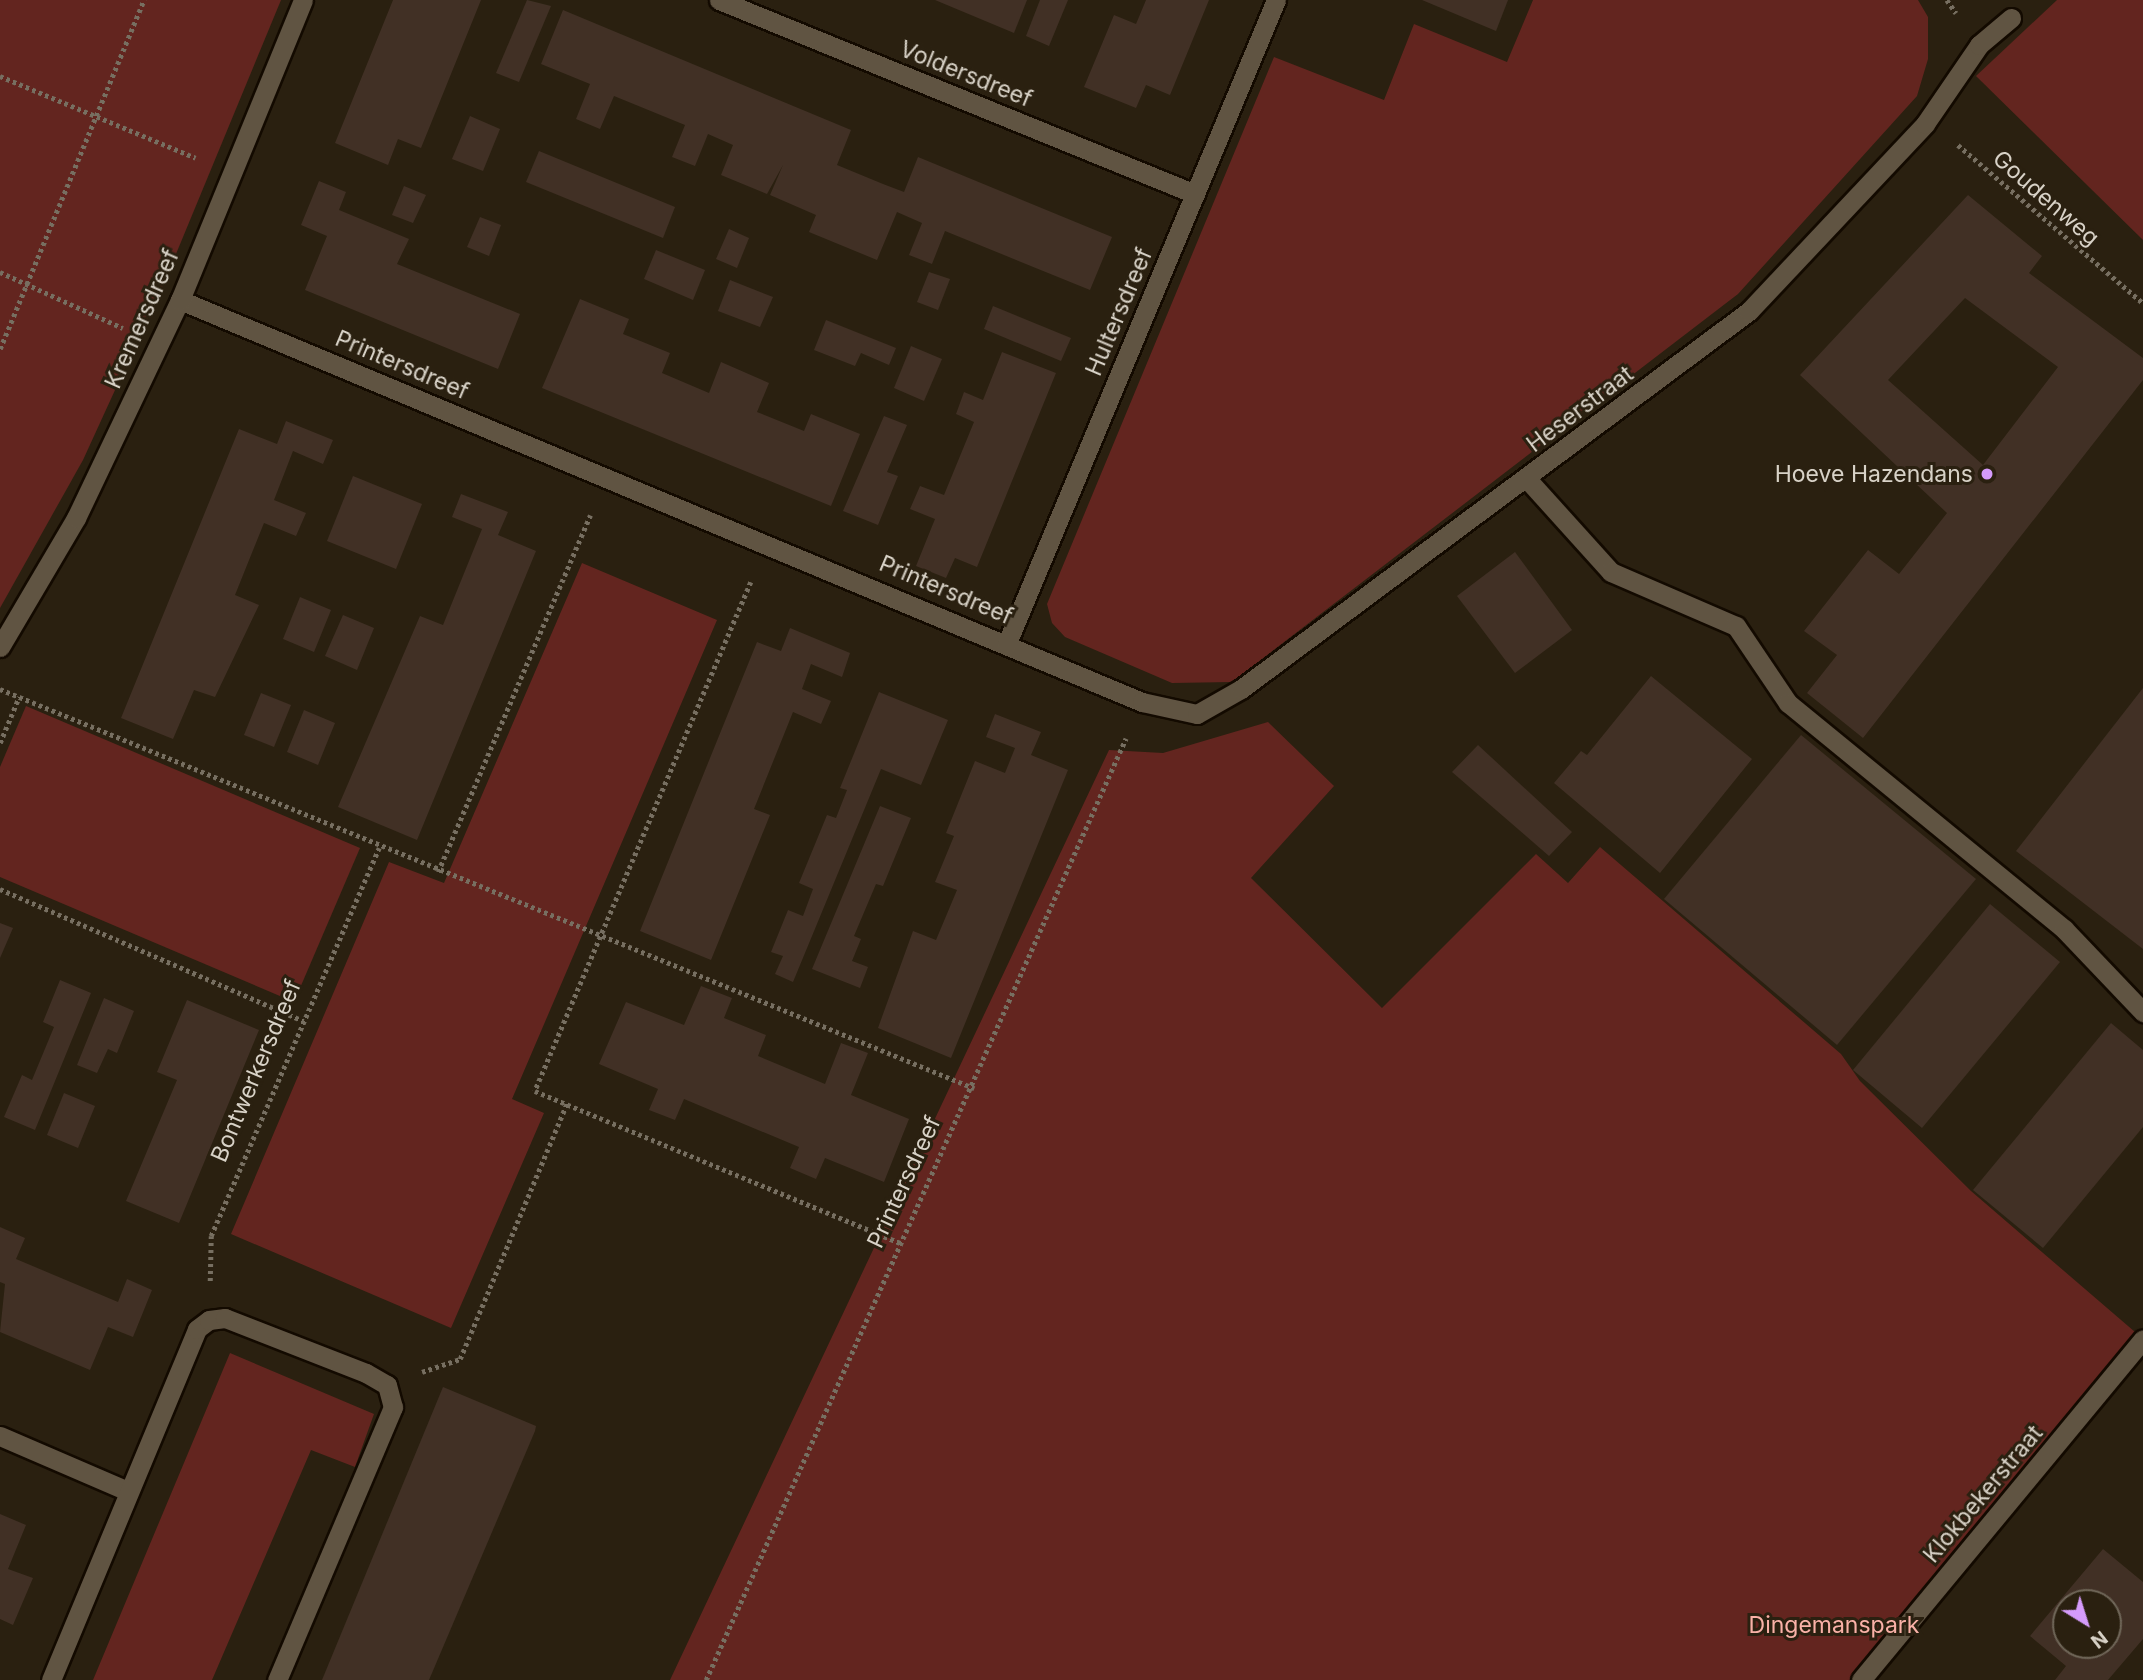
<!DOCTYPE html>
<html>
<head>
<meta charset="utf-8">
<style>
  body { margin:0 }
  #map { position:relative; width:2143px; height:1680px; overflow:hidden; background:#2a2010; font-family:Inter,sans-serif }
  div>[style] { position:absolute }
  .green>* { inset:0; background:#63251f }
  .building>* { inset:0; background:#413025 }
  .path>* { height:4.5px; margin-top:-2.25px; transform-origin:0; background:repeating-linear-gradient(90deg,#776f61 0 3.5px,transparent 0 7px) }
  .roads { filter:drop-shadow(2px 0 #130a00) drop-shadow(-2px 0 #130a00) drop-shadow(0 2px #130a00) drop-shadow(0 -2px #130a00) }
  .service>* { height:19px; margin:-9.5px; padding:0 9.5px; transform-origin:9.5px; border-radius:9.5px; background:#605442 }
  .minor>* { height:19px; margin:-9.5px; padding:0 9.5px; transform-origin:9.5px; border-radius:9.5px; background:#605442 }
  .dots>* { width:19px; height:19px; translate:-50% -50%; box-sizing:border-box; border:4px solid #2a2010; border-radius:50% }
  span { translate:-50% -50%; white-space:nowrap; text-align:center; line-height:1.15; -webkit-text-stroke:6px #2a2010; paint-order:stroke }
  .street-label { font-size:23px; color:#d8d2c7 }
  .poi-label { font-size:23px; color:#d8d2c7 }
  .right { translate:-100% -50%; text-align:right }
  .park-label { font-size:23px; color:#f9b1a7 }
  .north { position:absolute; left:2052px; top:1589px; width:70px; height:70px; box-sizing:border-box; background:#2a2010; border:2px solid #706759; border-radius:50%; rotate:142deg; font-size:19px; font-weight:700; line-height:28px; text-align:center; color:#d8d2c7 }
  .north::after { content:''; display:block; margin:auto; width:24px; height:32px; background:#d59bfb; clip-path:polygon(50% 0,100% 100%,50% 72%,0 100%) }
</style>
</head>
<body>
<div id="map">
  <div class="green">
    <i style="clip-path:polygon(0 0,281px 0,164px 283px,83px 460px,0 608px)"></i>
    <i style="clip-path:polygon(1533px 0,1918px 0,1928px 17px,1928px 59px,1917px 96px,1738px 294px,1232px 682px,1172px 683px,1065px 637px,1052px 623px,1047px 604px,1274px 57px,1384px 100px,1414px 24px,1507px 62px)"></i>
    <i style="clip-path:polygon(2057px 0,2143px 0,2143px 240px,1976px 76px)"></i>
    <i style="clip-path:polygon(582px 563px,717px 620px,512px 1099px,544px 1113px,451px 1328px,231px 1234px,389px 862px,444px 883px)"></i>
    <i style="clip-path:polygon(26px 706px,360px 848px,294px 1002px,0 877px,0 767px)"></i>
    <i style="clip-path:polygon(1268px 722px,1334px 786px,1251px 878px,1382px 1008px,1536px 854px,1568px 883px,1600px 847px,1841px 1054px,1860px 1081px,1971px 1191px,2142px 1338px,1857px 1680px,670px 1680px,1109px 750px,1163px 753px)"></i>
    <i style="clip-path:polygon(230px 1353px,374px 1414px,355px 1467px,311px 1450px,212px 1680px,93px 1680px)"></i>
  </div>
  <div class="building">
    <i style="clip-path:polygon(393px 0,481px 0,421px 148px,398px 139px,388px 165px,335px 143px)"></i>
    <i style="clip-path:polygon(527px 0,551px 6px,519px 82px,496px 73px)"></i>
    <i style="clip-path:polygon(935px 0,1027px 0,1014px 33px)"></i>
    <i style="clip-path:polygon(1040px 0,1068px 0,1049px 46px,1026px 36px)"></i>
    <i style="clip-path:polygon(1146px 0,1209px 0,1170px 95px,1146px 85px,1136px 108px,1084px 87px,1114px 15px,1136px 24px)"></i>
    <i style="clip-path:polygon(1422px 0,1508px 0,1496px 31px)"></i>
    <i style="clip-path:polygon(563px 10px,851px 130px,837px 165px,883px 184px,904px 192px,918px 157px,1112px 237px,1090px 290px,945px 231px,932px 264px,909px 255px,922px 223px,897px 212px,877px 260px,809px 232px,816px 215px,770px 195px,783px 165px,767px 194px,721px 175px,733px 145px,708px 134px,695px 166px,672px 157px,685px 125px,614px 96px,600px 129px,576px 119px,590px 84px,541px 64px)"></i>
    <i style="clip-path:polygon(470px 116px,500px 129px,483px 171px,452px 159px)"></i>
    <i style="clip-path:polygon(539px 151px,675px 207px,663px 238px,526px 182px)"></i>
    <i style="clip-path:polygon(319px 181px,346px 192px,339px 210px,409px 239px,397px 264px,520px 314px,498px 369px,305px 290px,327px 236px,301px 225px)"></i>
    <i style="clip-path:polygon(404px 186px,426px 195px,413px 223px,392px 215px)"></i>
    <i style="clip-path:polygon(evenodd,1968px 195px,2042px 256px,2029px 273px,2143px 358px,2143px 380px,1863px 738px,1807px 693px,1837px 655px,1804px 631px,1868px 550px,1899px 574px,1947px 513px,1800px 375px,1968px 195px,1965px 298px,2058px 367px,1983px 465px,1888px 380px,1965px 298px)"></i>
    <i style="clip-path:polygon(480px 217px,501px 225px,489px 256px,467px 247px)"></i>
    <i style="clip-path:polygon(729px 229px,749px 238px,737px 268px,716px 259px)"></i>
    <i style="clip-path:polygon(656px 250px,705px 270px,693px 300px,644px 279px)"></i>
    <i style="clip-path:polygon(929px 272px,950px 279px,938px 310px,917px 302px)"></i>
    <i style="clip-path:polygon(730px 280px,773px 297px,760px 327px,718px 311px)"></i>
    <i style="clip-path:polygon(580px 299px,629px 319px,623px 334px,670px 353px,662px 373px,709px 393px,721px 362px,769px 383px,757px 412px,804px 431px,811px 414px,860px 434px,831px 506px,542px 388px)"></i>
    <i style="clip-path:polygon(993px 306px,1071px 338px,1061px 361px,984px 329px)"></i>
    <i style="clip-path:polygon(826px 320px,896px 348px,889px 365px,861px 353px,855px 366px,814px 350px)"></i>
    <i style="clip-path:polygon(911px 346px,942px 359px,924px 401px,894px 388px)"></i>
    <i style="clip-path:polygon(1002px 352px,1056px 373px,977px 567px,955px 558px,946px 578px,916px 566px,935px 519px,910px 509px,920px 486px,944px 495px,974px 422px,956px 414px,964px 392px,983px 400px)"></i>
    <i style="clip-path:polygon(884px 416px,907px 425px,887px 472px,898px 476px,878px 525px,843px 511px)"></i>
    <i style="clip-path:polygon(286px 421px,333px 440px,323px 464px,293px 451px,274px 500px,306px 513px,296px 536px,264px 523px,235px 595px,259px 605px,215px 697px,194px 690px,173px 739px,121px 718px,239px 429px,277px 444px)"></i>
    <i style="clip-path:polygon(353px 476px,422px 504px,396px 569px,327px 541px)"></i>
    <i style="clip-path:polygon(461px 494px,508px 512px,498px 535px,536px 551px,417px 840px,338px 807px,420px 616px,443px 625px,482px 529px,452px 517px)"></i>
    <i style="clip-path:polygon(1515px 552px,1572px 630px,1515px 673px,1457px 596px)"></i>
    <i style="clip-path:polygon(300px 597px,331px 610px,314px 652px,283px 639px)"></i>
    <i style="clip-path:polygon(343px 615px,374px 628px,357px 670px,325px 656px)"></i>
    <i style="clip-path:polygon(790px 628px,850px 653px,842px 677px,811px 664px,802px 689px,831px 701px,821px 724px,793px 712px,754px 809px,770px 815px,711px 960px,640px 931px,757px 642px,781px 651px)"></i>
    <i style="clip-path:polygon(1651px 676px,1752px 759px,1660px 873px,1554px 783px,1581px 751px,1587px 755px)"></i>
    <i style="clip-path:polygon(2143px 688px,2143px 949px,2016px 851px)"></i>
    <i style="clip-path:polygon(879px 692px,948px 720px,921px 785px,881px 769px,793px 982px,775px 974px,783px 956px,771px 952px,788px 910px,803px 916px,813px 889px,799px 883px,827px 815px,836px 818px,847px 790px,840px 788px)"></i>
    <i style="clip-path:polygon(261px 693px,291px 705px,274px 747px,244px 735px)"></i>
    <i style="clip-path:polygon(304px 710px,335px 723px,318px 765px,287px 752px)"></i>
    <i style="clip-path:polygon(995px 714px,1041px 732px,1031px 755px,1068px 770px,951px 1058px,878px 1028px,913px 931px,936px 940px,957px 890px,935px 882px,954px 836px,946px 833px,975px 761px,1005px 773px,1015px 748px,986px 737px)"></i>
    <i style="clip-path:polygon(1801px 735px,1976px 879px,1837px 1045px,1664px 899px)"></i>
    <i style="clip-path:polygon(1478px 745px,1572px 832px,1549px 856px,1452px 772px)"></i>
    <i style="clip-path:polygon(880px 806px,911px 818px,883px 886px,876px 884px,854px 936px,861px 939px,852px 961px,868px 967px,860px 988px,812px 969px)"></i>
    <i style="clip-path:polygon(1990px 904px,2060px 962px,1922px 1128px,1853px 1070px)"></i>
    <i style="clip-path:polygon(0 923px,13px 928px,0 958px)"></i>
    <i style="clip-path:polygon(60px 980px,91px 993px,35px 1130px,4px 1117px,22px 1075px,32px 1080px,54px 1027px,43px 1022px)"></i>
    <i style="clip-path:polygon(701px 986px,732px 998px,724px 1018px,766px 1035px,758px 1056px,825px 1084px,841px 1043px,868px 1053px,851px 1095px,909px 1119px,884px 1182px,825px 1158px,816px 1179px,790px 1168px,799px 1147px,684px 1099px,675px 1120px,649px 1110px,658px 1089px,599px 1064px,626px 1002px,684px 1025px)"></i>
    <i style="clip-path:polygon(104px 998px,134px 1011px,117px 1053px,108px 1049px,97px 1073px,77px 1065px)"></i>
    <i style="clip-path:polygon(187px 1000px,259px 1030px,179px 1223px,126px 1201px,177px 1080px,157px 1072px)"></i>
    <i style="clip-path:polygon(2111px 1023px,2143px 1050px,2143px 1127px,2043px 1248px,1973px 1190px)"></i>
    <i style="clip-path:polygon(64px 1093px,95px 1106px,78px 1148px,47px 1135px)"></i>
    <i style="clip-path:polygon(0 1227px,25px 1238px,16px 1259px,118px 1302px,127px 1279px,152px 1290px,133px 1337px,108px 1327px,90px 1370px,0 1332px,5px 1284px,0 1282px)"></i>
    <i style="clip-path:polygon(443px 1387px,536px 1426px,535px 1431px,429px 1680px,322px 1680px)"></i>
    <i style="clip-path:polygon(0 1514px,26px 1525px,8px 1569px,33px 1578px,13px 1625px,0 1619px)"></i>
    <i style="clip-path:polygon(evenodd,2103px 1549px,2143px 1582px,2143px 1639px,2108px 1680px,2055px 1680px,2066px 1666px,2030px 1636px,2103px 1549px,2066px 1603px,2108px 1603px,2108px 1645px,2066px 1645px,2066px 1603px)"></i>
  </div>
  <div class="path">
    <i style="left:1947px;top:0;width:16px;rotate:55deg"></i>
    <i style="left:0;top:76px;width:212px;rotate:22.7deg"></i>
    <i style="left:1958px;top:145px;width:243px;rotate:40.5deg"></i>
    <i style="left:0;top:272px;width:135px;rotate:24.5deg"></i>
    <i style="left:0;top:349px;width:378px;rotate:-67.6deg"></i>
    <i style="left:751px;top:582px;width:553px;rotate:112.99deg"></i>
    <i style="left:535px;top:1091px;width:398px;rotate:22.6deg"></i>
    <i style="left:0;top:689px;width:1053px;rotate:22.28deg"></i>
    <i style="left:0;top:743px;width:50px;rotate:-67.6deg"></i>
    <i style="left:438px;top:872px;width:388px;rotate:-66.9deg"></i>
    <i style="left:0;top:889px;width:331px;rotate:23.5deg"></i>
    <i style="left:210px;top:1281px;width:45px;rotate:-88.7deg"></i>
    <i style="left:211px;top:1236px;width:423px;rotate:-66.6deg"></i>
    <i style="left:422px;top:1372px;width:40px;rotate:-18.9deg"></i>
    <i style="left:460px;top:1359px;width:277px;rotate:-67.3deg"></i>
    <i style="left:706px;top:1680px;width:1031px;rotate:-65.97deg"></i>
  </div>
  <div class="roads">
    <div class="service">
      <i style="left:1527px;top:479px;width:125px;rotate:47.9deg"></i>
      <i style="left:1611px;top:572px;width:136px;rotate:23.4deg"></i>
      <i style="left:1736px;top:626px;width:93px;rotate:56deg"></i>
      <i style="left:1788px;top:703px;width:357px;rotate:39.3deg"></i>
      <i style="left:2064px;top:929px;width:115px;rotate:46.4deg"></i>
    </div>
    <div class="minor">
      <i style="left:719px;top:0;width:514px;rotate:22.17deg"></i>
      <i style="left:180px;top:300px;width:1043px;rotate:22.68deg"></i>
      <i style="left:1142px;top:702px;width:56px;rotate:12.3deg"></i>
      <i style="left:1197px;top:714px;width:51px;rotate:-29.6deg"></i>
      <i style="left:1241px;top:689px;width:633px;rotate:-36.65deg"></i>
      <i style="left:1749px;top:311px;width:257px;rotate:-46.7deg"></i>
      <i style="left:1925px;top:124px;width:96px;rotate:-55.6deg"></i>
      <i style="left:1979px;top:45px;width:42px;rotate:-40.2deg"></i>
      <i style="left:1007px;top:643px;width:697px;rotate:-67.3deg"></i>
      <i style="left:0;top:647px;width:150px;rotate:-59.5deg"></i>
      <i style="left:76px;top:518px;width:242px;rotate:-64.5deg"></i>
      <i style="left:180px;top:300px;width:324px;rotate:-67.7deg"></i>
      <i style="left:0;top:1436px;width:139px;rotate:23.3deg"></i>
      <i style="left:51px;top:1680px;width:380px;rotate:-67.4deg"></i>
      <i style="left:197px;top:1329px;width:15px;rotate:-37deg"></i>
      <i style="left:209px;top:1320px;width:16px;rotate:-7deg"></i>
      <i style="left:225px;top:1318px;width:151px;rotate:21.3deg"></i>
      <i style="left:366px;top:1373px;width:24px;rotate:30deg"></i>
      <i style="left:387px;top:1385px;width:23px;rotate:75deg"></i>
      <i style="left:393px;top:1407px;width:297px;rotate:113deg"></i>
      <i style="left:1861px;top:1680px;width:442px;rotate:-50.4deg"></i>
    </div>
  </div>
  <div class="dots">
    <i style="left:1987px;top:474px;background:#d59bfb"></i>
  </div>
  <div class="street-label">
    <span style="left:966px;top:74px;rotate:22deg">Voldersdreef</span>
    <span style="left:2046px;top:198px;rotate:41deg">Goudenweg</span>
    <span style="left:1119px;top:312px;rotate:-67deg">Hultersdreef</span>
    <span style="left:142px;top:319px;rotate:-66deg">Kremersdreef</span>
    <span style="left:402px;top:365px;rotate:23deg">Printersdreef</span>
    <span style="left:1580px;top:409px;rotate:-37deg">Heserstraat</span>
    <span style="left:946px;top:590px;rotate:23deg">Printersdreef</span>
    <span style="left:256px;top:1071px;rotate:-67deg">Bontwerkersdreef</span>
    <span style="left:904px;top:1182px;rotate:-65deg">Printersdreef</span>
    <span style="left:1983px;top:1494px;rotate:-50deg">Klokbekerstraat</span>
  </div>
  <div class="poi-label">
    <span class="right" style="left:1973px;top:474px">Hoeve Hazendans</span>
  </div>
  <div class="park-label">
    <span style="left:1834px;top:1625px">Dingemanspark</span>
  </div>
  <div class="north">N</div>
</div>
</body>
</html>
